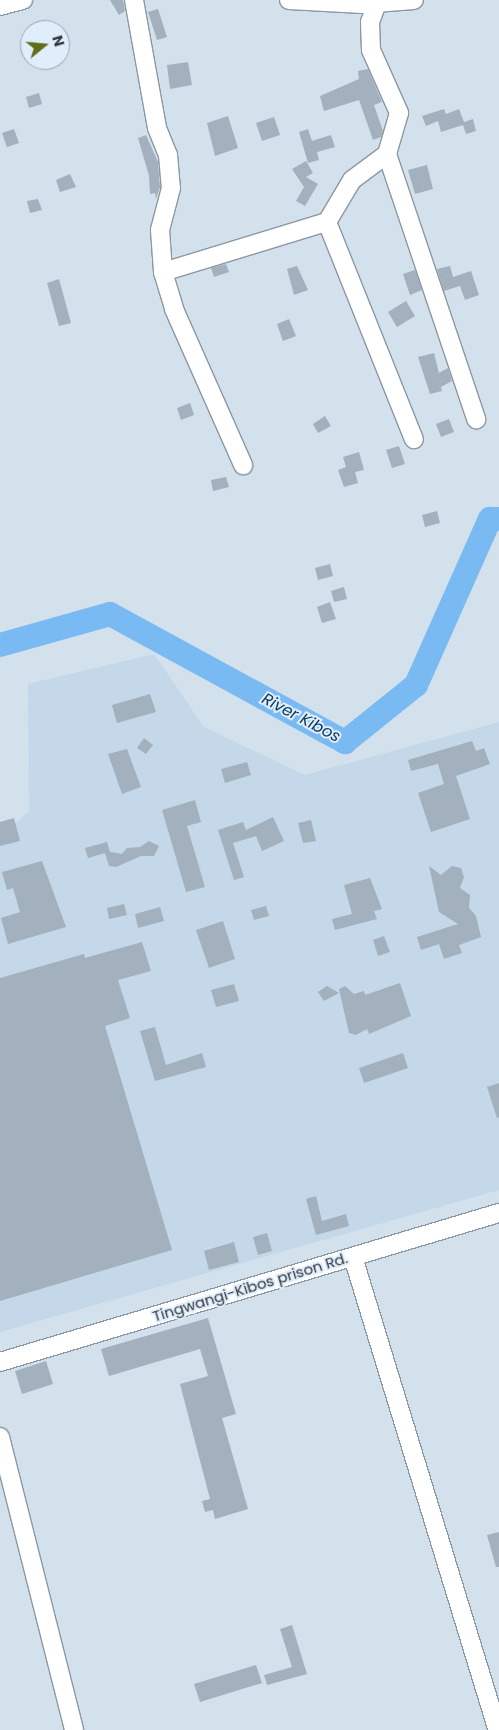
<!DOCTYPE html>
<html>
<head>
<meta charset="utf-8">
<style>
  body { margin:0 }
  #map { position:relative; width:499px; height:1730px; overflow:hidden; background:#d3e1ed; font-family:Poppins,sans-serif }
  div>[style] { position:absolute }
  .built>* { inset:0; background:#c4d8ea }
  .river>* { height:24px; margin:-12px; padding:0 12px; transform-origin:12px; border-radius:12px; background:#7abaf2 }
  .building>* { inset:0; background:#a3b0bd }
  .roads { filter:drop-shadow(1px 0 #8b97a3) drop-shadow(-1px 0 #8b97a3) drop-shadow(0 1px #8b97a3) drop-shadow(0 -1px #8b97a3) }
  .minor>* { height:18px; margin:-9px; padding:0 9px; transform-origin:9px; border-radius:9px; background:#fff }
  span { translate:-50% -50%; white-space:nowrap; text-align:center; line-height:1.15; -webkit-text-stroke:4px #e0eefb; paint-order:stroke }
  .street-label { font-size:15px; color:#32373c }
  .water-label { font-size:16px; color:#0c3c61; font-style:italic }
  .north { position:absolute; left:20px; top:20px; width:50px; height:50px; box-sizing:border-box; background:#e0eefb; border:1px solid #9aa5af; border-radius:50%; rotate:73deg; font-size:14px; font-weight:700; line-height:20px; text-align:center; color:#32373c }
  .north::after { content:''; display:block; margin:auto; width:18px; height:22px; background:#606e18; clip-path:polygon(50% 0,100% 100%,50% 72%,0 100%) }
</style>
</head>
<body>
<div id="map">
  <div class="built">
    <i style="clip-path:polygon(154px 654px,204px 727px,305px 775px,499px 722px,499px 1190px,0 1332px,0 838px,29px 811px,28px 684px)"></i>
  </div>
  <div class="river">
    <i style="left:0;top:645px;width:114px;rotate:-15.7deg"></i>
    <i style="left:110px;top:614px;width:268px;rotate:28.6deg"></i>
    <i style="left:345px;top:742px;width:91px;rotate:-38.8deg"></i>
    <i style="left:416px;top:685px;width:182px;rotate:-66deg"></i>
    <i style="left:490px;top:519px;width:9px"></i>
  </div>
  <div class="building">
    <i style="clip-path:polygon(110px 0,123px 0,125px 11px,119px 15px)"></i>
    <i style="clip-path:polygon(158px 9px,167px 37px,157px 40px,148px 12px)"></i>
    <i style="clip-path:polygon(188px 62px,192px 85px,170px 89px,167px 65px)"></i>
    <i style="clip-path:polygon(368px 69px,382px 102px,374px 105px,383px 131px,381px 137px,373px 140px,359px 100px,324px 111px,320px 96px,359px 79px,358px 71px)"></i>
    <i style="clip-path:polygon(39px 93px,42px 104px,29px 108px,26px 97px)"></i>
    <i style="clip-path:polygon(444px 109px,446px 114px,459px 109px,464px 122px,473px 119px,476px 131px,466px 134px,463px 125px,441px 132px,438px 121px,426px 126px,422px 116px)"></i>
    <i style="clip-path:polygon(228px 116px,238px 148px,215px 156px,207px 123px)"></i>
    <i style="clip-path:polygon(274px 117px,280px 135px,262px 141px,256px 123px)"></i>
    <i style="clip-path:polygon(14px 129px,19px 143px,7px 147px,2px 133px)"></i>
    <i style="clip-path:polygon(308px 129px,312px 141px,331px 135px,335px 147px,317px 152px,319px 160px,308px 163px,299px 132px)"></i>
    <i style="clip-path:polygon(146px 135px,158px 162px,160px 187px,156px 199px,155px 193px,150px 194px,149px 176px,138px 138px)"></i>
    <i style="clip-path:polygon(306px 161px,313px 173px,306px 177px,318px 184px,305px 206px,296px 201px,304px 187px,292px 169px)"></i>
    <i style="clip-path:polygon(427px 165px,433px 189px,415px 194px,408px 170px)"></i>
    <i style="clip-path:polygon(70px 174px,76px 187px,60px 192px,56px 180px)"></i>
    <i style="clip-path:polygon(38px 199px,42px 210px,30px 213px,27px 201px)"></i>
    <i style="clip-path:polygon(226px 264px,229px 272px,214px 277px,211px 268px)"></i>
    <i style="clip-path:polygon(297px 266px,308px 290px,294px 295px,287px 269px)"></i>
    <i style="clip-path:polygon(450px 266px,453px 277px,471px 271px,479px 295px,465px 300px,460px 286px,444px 291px,437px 269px)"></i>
    <i style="clip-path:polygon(415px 270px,422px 290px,410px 295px,403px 274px)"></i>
    <i style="clip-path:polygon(59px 279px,71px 323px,59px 326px,47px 283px)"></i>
    <i style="clip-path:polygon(406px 301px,415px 316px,397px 327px,388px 312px)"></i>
    <i style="clip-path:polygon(289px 319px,296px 336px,283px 341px,277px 324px)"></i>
    <i style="clip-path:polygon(434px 353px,439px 373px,448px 368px,452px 381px,441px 387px,442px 391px,430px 394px,418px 357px)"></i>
    <i style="clip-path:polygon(190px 403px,194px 415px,181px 420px,177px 408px)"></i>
    <i style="clip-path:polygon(325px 416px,331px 426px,318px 433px,313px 424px)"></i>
    <i style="clip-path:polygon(449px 419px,454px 432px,441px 437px,436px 424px)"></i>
    <i style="clip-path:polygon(399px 446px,405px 464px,392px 468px,386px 450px)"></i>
    <i style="clip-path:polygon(359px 452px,364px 470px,355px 472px,358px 483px,344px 487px,338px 470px,346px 467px,343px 457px)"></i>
    <i style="clip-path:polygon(226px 477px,229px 487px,213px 491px,211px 480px)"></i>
    <i style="clip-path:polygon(437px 511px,440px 523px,425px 527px,422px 515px)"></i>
    <i style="clip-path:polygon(330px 564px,333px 576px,318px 580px,315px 568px)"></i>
    <i style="clip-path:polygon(344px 587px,347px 599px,334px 602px,331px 591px)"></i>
    <i style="clip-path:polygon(330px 602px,336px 619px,322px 623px,317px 607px)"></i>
    <i style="clip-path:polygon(150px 694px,156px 712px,117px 723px,112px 705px)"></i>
    <i style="clip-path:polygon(144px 738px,153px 745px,146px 754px,137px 748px)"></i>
    <i style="clip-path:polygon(472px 741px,476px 751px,484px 748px,490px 764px,456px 776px,470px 819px,431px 832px,418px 793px,444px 784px,438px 764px,411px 771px,408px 760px)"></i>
    <i style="clip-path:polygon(127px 749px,141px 787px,122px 794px,108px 754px)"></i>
    <i style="clip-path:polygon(247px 762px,251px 775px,225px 783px,221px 769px)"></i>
    <i style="clip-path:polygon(195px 800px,201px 822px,187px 826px,205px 887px,186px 892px,162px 810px)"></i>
    <i style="clip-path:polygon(273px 817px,284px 841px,262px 851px,256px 836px,233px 843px,244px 877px,234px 880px,218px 830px,243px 822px,246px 830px)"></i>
    <i style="clip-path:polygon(14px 818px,20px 841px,0 846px,0 822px)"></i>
    <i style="clip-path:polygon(311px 820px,316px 841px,303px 843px,298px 823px)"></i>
    <i style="clip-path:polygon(149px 841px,159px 846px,154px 856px,141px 856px,116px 867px,109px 866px,105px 853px,88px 858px,85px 848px,107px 842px,110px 852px,122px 854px,127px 848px,140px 847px)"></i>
    <i style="clip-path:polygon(42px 861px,66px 927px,8px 944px,1px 918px,20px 912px,13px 888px,7px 890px,2px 872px)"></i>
    <i style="clip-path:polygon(429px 866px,441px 875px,452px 866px,461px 868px,464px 877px,460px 888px,470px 895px,469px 908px,476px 916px,481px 937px,459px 945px,462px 953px,444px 959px,439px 944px,421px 950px,417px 937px,458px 924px,439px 912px)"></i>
    <i style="clip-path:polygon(370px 878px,382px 909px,374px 911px,377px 919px,335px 930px,332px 919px,352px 914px,344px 885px)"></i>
    <i style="clip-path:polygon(124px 904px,127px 915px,109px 919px,107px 908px)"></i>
    <i style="clip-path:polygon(266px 906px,269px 916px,254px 920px,251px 910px)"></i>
    <i style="clip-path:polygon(160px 907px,164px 921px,138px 928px,135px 914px)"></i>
    <i style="clip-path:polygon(223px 921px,235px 959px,209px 968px,196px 930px)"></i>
    <i style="clip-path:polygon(384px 936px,390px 952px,378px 956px,373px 940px)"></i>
    <i style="clip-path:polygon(142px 942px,151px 971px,118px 980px,130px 1018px,105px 1026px,172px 1250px,0 1301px,0 978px,84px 954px,85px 958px)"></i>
    <i style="clip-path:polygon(400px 983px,411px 1016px,369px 1034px,367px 1029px,356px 1035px,349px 1033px,339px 989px,345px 986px,354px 994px,364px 991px,365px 995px)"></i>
    <i style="clip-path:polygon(234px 984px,239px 1001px,216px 1007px,211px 990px)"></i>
    <i style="clip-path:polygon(327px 986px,339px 993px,324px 1001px,318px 992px)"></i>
    <i style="clip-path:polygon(155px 1027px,166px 1065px,202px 1053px,206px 1067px,155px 1081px,140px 1031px)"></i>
    <i style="clip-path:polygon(403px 1053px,408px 1068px,364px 1083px,359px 1068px)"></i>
    <i style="clip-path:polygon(499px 1083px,499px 1117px,497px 1118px,487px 1087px)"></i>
    <i style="clip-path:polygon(316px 1196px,322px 1221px,346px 1214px,349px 1226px,316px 1235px,306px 1199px)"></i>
    <i style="clip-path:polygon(267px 1233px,272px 1251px,258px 1255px,253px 1237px)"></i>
    <i style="clip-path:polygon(234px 1242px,239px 1262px,209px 1270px,204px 1251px)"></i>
    <i style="clip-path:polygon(208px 1318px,236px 1414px,222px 1418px,248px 1509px,215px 1519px,213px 1510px,205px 1512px,202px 1501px,210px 1499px,180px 1384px,208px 1376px,200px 1349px,109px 1376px,101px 1349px)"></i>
    <i style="clip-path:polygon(46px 1361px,53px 1384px,22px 1394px,15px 1371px)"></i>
    <i style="clip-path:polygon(499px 1532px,499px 1567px,496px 1567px,487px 1535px)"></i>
    <i style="clip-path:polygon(292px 1625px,307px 1674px,267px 1685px,264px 1675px,292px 1667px,280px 1629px)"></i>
    <i style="clip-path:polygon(256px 1665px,262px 1683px,200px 1702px,194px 1684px)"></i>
  </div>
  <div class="roads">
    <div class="minor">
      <i style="left:134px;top:0;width:130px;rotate:79.8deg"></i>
      <i style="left:157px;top:128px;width:29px;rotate:68deg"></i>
      <i style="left:168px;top:155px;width:33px;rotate:85deg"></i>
      <i style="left:171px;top:188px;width:43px;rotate:104.7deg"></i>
      <i style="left:160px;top:230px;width:42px;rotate:85.9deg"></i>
      <i style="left:163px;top:272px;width:39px;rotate:73deg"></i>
      <i style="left:174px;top:309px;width:171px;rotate:66.1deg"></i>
      <i style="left:289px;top:0;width:73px;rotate:3.1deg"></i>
      <i style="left:362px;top:4px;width:52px;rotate:-4.4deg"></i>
      <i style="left:377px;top:3px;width:20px;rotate:110deg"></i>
      <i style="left:370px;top:22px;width:28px;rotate:88deg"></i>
      <i style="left:371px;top:50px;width:69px;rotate:66deg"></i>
      <i style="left:399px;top:113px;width:43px;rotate:106.3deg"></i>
      <i style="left:387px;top:154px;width:280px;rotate:71.4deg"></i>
      <i style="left:0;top:6px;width:24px;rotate:-15deg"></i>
      <i style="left:327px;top:222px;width:234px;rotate:68.2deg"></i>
      <i style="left:163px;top:272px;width:171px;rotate:-17deg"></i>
      <i style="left:327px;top:222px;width:49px;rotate:-59.2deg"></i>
      <i style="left:352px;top:180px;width:44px;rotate:-36.6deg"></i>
      <i style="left:353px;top:1257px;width:495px;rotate:73deg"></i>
      <i style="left:0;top:1362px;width:521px;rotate:-16.63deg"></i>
      <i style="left:0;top:1437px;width:302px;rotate:75.8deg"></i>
    </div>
  </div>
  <div class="street-label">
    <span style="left:250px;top:1287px;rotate:-17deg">Tingwangi-Kibos prison Rd.</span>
  </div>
  <div class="water-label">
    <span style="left:301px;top:718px;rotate:28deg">River Kibos</span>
  </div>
  <div class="north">N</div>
</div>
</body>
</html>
